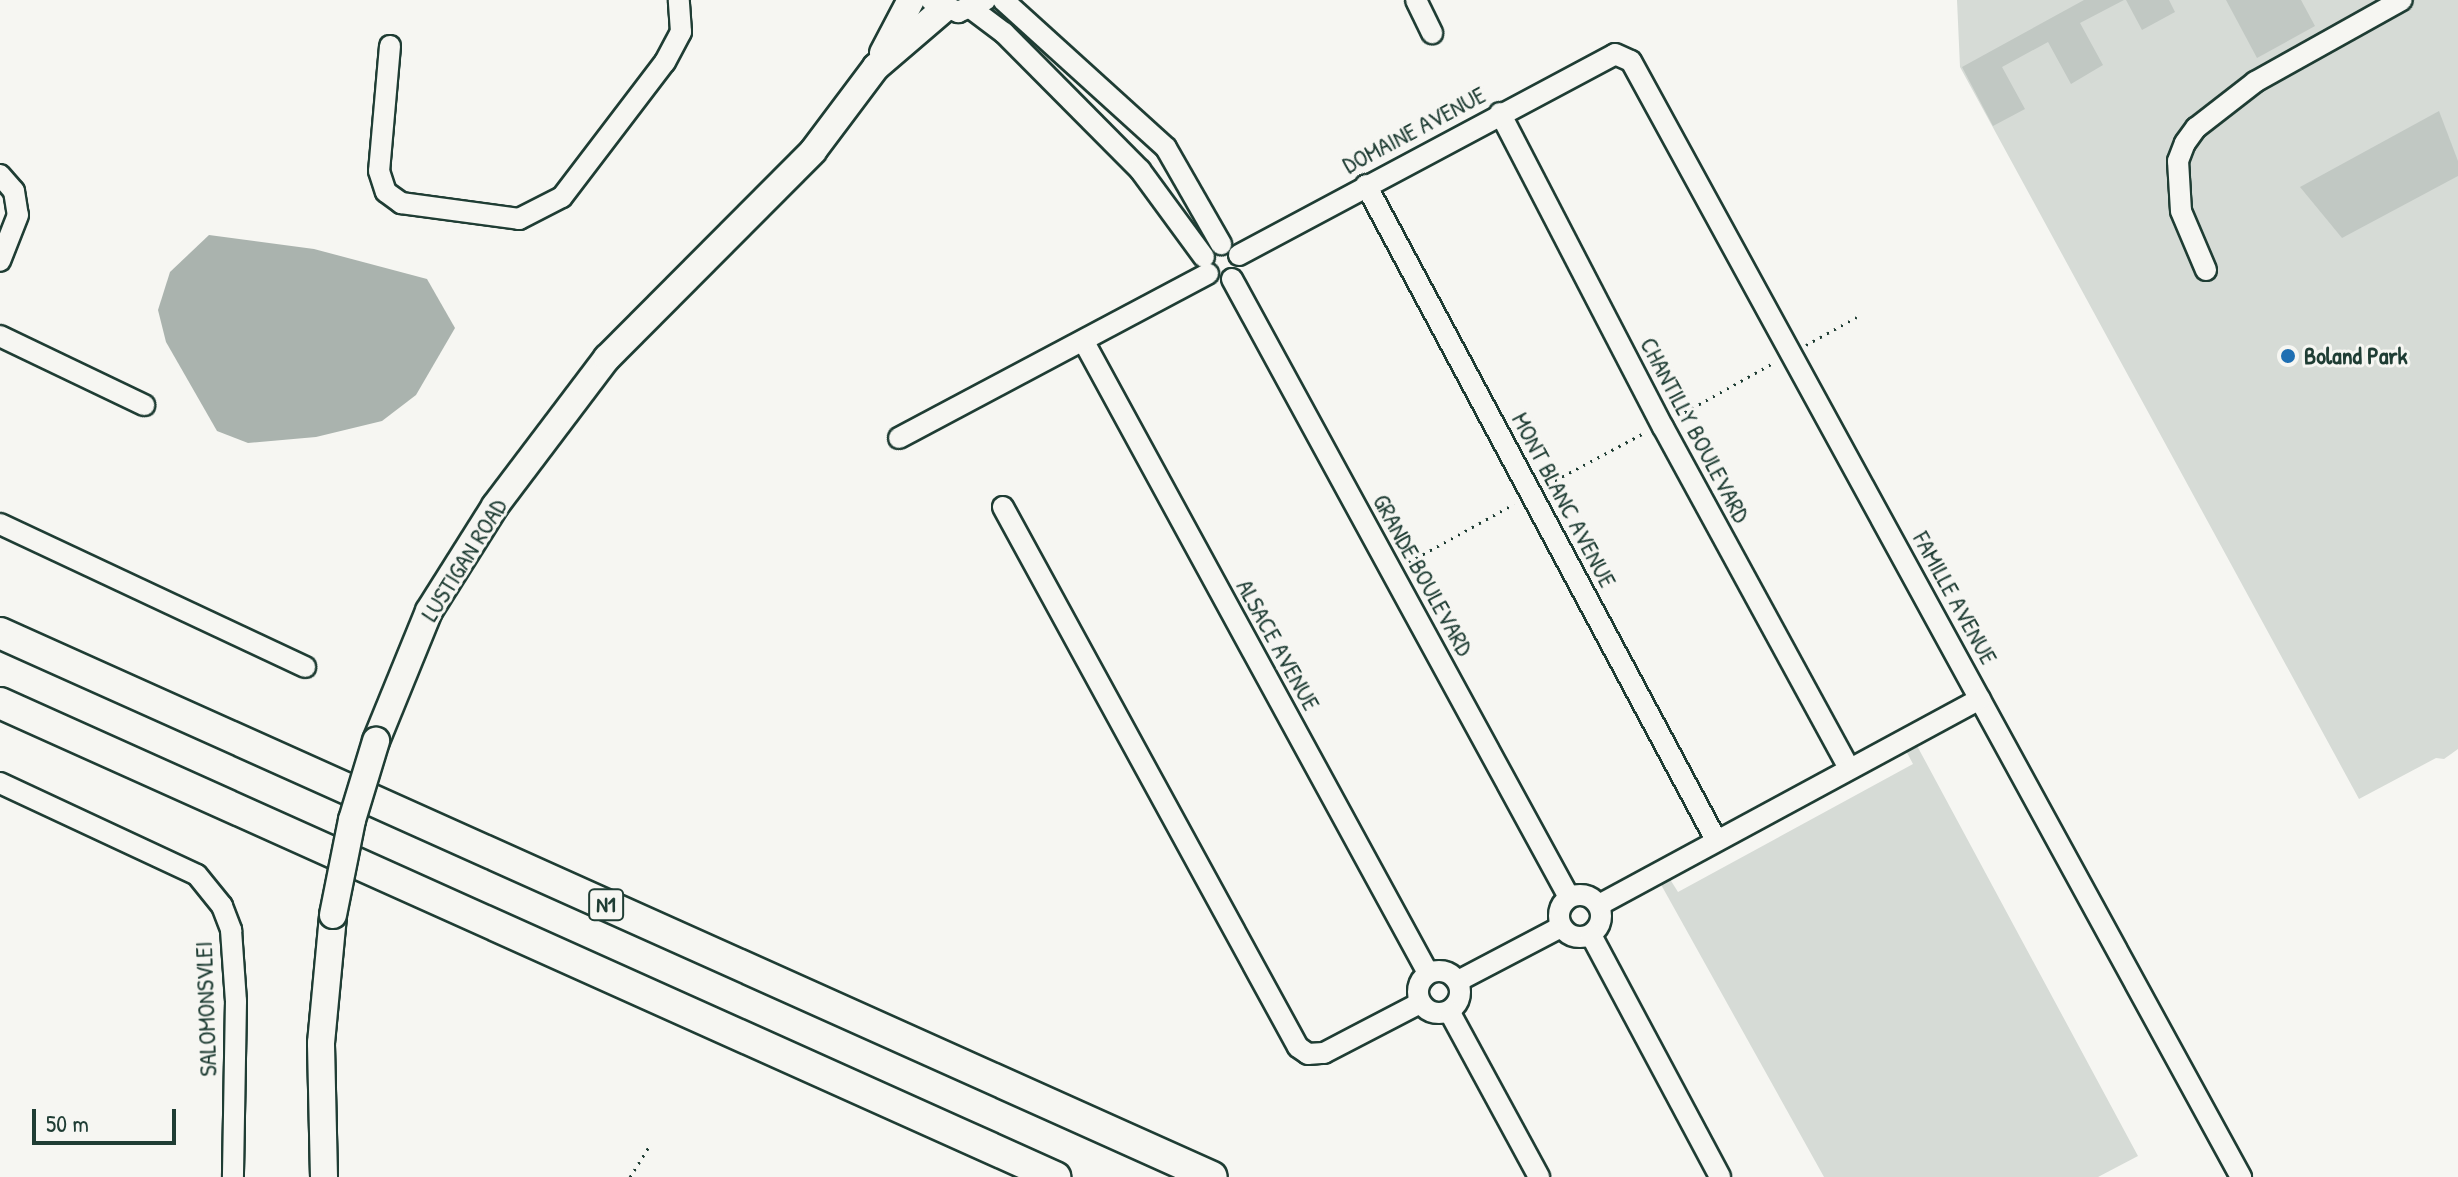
<!DOCTYPE html>
<html>
<head>
<meta charset="utf-8">
<style>
  body { margin:0 }
  #map { position:relative; width:2458px; height:1177px; overflow:hidden; background:#f6f6f2; font-family:"Patrick Hand",sans-serif }
  div>[style] { position:absolute }
  .green>* { inset:0; background:#d6dbd6 }
  .water>* { inset:0; background:#aab3ae }
  .building>* { inset:0; background:#c1c8c3 }
  .path>* { height:3px; margin-top:-1.5px; transform-origin:0; background:repeating-linear-gradient(90deg,#1f3d34 0 2px,transparent 0 8px) }
  .roads { filter:drop-shadow(2px 0 #1f3d34) drop-shadow(-2px 0 #1f3d34) drop-shadow(0 2px #1f3d34) drop-shadow(0 -2px #1f3d34) }
  .minor>* { height:20px; margin:-10px; padding:0 10px; transform-origin:10px; border-radius:10px; background:#f6f6f2 }
  .minor>.ring { margin:-10px; padding:0; box-sizing:content-box; background:none; border:20px solid #f6f6f2; border-radius:50% }
  .major>* { height:26px; margin:-13px; padding:0 13px; transform-origin:13px; border-radius:13px; background:#f6f6f2 }
  .highway>* { height:30px; margin:-15px; padding:0 15px; transform-origin:15px; border-radius:15px; background:#f6f6f2 }
  .bridges { filter:drop-shadow(2px 0 #1f3d34) drop-shadow(-2px 0 #1f3d34) drop-shadow(0 2px #1f3d34) drop-shadow(0 -2px #1f3d34) }
  .major-bridge>* { height:26px; margin:-13px; padding:0 13px; transform-origin:13px; border-radius:13px; background:#f6f6f2 }
  .dots>* { width:22px; height:22px; translate:-50% -50%; box-sizing:border-box; border:4px solid #f6f6f2; border-radius:50% }
  span { translate:-50% -50%; white-space:nowrap; text-align:center; line-height:1.15; -webkit-text-stroke:6px #f6f6f2; paint-order:stroke }
  .shield-label span { padding:2px 6px; background:#f6f6f2; border:2px solid; border-radius:6px; -webkit-text-stroke-width:0 }
  .shield-label { font-size:22px; color:#1f3d34; font-weight:700 }
  .street-label { font-size:24px; color:#1f3d34 }
  .poi-label { font-size:24px; color:#1f3d34; font-weight:700 }
  .left { translate:0 -50%; text-align:left }
  .scale { position:absolute; left:32px; top:1109px; width:144px; height:36px; box-sizing:border-box; border:4px solid #1f3d34; border-top:0; padding-left:10px; font-size:24px; line-height:28px; white-space:nowrap; color:#1f3d34; -webkit-text-stroke:6px #f6f6f2; paint-order:stroke }
</style>
</head>
<body>
<div id="map">
  <div class="green">
    <i style="clip-path:polygon(1957px 0,2458px 0,2458px 749px,2444px 759px,2436px 758px,2359px 799px,1960px 67px)"></i>
    <i style="clip-path:polygon(1915px 742px,2138px 1156px,2098px 1177px,1824px 1177px,1659px 881px,1668px 876px,1678px 892px,1913px 764px,1904px 747px)"></i>
  </div>
  <div class="water">
    <i style="clip-path:polygon(209px 235px,314px 249px,427px 279px,455px 328px,416px 395px,382px 421px,316px 437px,248px 443px,217px 431px,166px 342px,158px 310px,170px 272px)"></i>
  </div>
  <div class="building">
    <i style="clip-path:polygon(2084px 0,2124px 0,2080px 23px,2103px 65px,2071px 84px,2048px 42px,2002px 67px,2025px 109px,1993px 126px,1962px 67px)"></i>
    <i style="clip-path:polygon(2126px 0,2169px 0,2175px 12px,2142px 30px)"></i>
    <i style="clip-path:polygon(2226px 0,2301px 0,2315px 26px,2257px 58px)"></i>
    <i style="clip-path:polygon(2439px 111px,2458px 161px,2458px 176px,2342px 238px,2300px 187px)"></i>
  </div>
  <div class="path">
    <i style="left:1806px;top:345px;width:58px;rotate:-28.8deg"></i>
    <i style="left:1678px;top:416px;width:111px;rotate:-29.1deg"></i>
    <i style="left:1548px;top:484px;width:111px;rotate:-28deg"></i>
    <i style="left:1409px;top:562px;width:120px;rotate:-28.9deg"></i>
    <i style="left:630px;top:1177px;width:36px;rotate:-58deg"></i>
  </div>
  <div class="roads">
    <div class="minor">
      <i style="left:931px;top:0;width:30px;rotate:24deg"></i>
      <i style="left:958px;top:12px;width:30px;rotate:-24deg"></i>
      <i style="left:1003px;top:0;width:220px;rotate:42.2deg"></i>
      <i style="left:1166px;top:148px;width:111px;rotate:60.2deg"></i>
      <i style="left:1416px;top:0;width:37px;rotate:64deg"></i>
      <i style="left:972px;top:9px;width:40px;rotate:37deg"></i>
      <i style="left:1004px;top:33px;width:193px;rotate:45.2deg"></i>
      <i style="left:1140px;top:170px;width:108px;rotate:53.7deg"></i>
      <i style="left:390px;top:46px;width:125px;rotate:95deg"></i>
      <i style="left:379px;top:171px;width:22px;rotate:72deg"></i>
      <i style="left:386px;top:192px;width:19px;rotate:36deg"></i>
      <i style="left:401px;top:203px;width:119px;rotate:7.7deg"></i>
      <i style="left:519px;top:219px;width:48px;rotate:-27.1deg"></i>
      <i style="left:562px;top:197px;width:170px;rotate:-52.7deg"></i>
      <i style="left:665px;top:62px;width:34px;rotate:-62deg"></i>
      <i style="left:681px;top:32px;width:32px;rotate:-94deg"></i>
      <i style="left:1500px;top:113px;width:354px;rotate:62.6deg"></i>
      <i style="left:1663px;top:427px;width:388px;rotate:61.4deg"></i>
      <i style="left:0;top:175px;width:21px;rotate:49deg"></i>
      <i style="left:14px;top:191px;width:24px;rotate:81deg"></i>
      <i style="left:18px;top:215px;width:49px;rotate:111.4deg"></i>
      <i style="left:1366px;top:185px;width:743px;rotate:61.88deg"></i>
      <i style="left:1239px;top:255px;width:426px;rotate:-28.1deg"></i>
      <i style="left:1615px;top:54px;width:17px;rotate:24deg"></i>
      <i style="left:1631px;top:61px;width:1272px;rotate:61.34deg"></i>
      <i style="left:2206px;top:270px;width:64px;rotate:-113deg"></i>
      <i style="left:2181px;top:211px;width:50px;rotate:-93.4deg"></i>
      <i style="left:2178px;top:161px;width:19px;rotate:-69deg"></i>
      <i style="left:2185px;top:143px;width:19px;rotate:-54deg"></i>
      <i style="left:2196px;top:128px;width:75px;rotate:-37.9deg"></i>
      <i style="left:2255px;top:82px;width:168px;rotate:-29.2deg"></i>
      <i style="left:1232px;top:279px;width:704px;rotate:61.4deg"></i>
      <i style="left:0;top:336px;width:160px;rotate:25.6deg"></i>
      <i style="left:1084px;top:342px;width:719px;rotate:61.4deg"></i>
      <i style="left:899px;top:438px;width:350px;rotate:-28deg"></i>
      <i style="left:1003px;top:507px;width:615px;rotate:61.35deg"></i>
      <i style="left:1298px;top:1047px;width:12px;rotate:35deg"></i>
      <i style="left:1308px;top:1054px;width:16px;rotate:-4deg"></i>
      <i style="left:1324px;top:1053px;width:108px;rotate:-27.5deg"></i>
      <i style="left:0;top:524px;width:337px;rotate:25.1deg"></i>
      <i style="left:0;top:783px;width:217px;rotate:25deg"></i>
      <i style="left:197px;top:875px;width:40px;rotate:51deg"></i>
      <i style="left:222px;top:906px;width:26px;rotate:69deg"></i>
      <i style="left:231px;top:930px;width:71px;rotate:86deg"></i>
      <i style="left:236px;top:1001px;width:176px;rotate:91deg"></i>
      <i class="ring" style="left:1559px;top:895px;width:22px;height:22px"></i>
      <i style="left:1599px;top:905px;width:433px;rotate:-28.4deg"></i>
      <i style="left:1591px;top:935px;width:274px;rotate:61.9deg"></i>
      <i class="ring" style="left:1418px;top:971px;width:22px;height:22px"></i>
      <i style="left:1458px;top:981px;width:116px;rotate:-27.7deg"></i>
      <i style="left:1449px;top:1011px;width:189px;rotate:61.5deg"></i>
    </div>
    <div class="major">
      <i style="left:883px;top:53px;width:60px;rotate:-62.2deg"></i>
      <i style="left:376px;top:741px;width:140px;rotate:-67.8deg"></i>
      <i style="left:429px;top:611px;width:124px;rotate:-57.8deg"></i>
      <i style="left:495px;top:506px;width:186px;rotate:-52.9deg"></i>
      <i style="left:607px;top:358px;width:292px;rotate:-45.1deg"></i>
      <i style="left:813px;top:151px;width:105px;rotate:-53.1deg"></i>
      <i style="left:876px;top:67px;width:89px;rotate:-40.5deg"></i>
      <i style="left:324px;top:1177px;width:134px;rotate:-91.3deg"></i>
      <i style="left:321px;top:1043px;width:129px;rotate:-84.6deg"></i>
    </div>
    <div class="highway">
      <i style="left:0;top:633px;width:1328px;rotate:24.17deg"></i>
      <i style="left:0;top:703px;width:1157px;rotate:24.19deg"></i>
    </div>
  </div>
  <div class="bridges">
    <div class="major-bridge">
      <i style="left:333px;top:915px;width:97px;rotate:-78.7deg"></i>
      <i style="left:352px;top:820px;width:83px;rotate:-73.1deg"></i>
    </div>
  </div>
  <div class="dots">
    <i style="left:2288px;top:356px;background:#1f6fb2"></i>
  </div>
  <div class="shield-label">
    <span style="left:606px;top:905px">N1</span>
  </div>
  <div class="street-label">
    <span style="left:1414px;top:130px;rotate:-28deg">DOMAINE AVENUE</span>
    <span style="left:1695px;top:430px;rotate:62deg">CHANTILLY BOULEVARD</span>
    <span style="left:1564px;top:500px;rotate:62deg">MONT BLANC AVENUE</span>
    <span style="left:464px;top:560px;rotate:-58deg">LUSTIGAN ROAD</span>
    <span style="left:1423px;top:575px;rotate:61deg">GRANDE BOULEVARD</span>
    <span style="left:1955px;top:598px;rotate:61deg">FAMILLE AVENUE</span>
    <span style="left:1278px;top:645px;rotate:61deg">ALSACE AVENUE</span>
    <span style="left:206px;top:1009px;rotate:-92deg">SALOMONSVLEI</span>
  </div>
  <div class="poi-label">
    <span class="left" style="left:2304px;top:356px">Boland Park</span>
  </div>
  <div class="scale">50 m</div>
</div>
</body>
</html>
